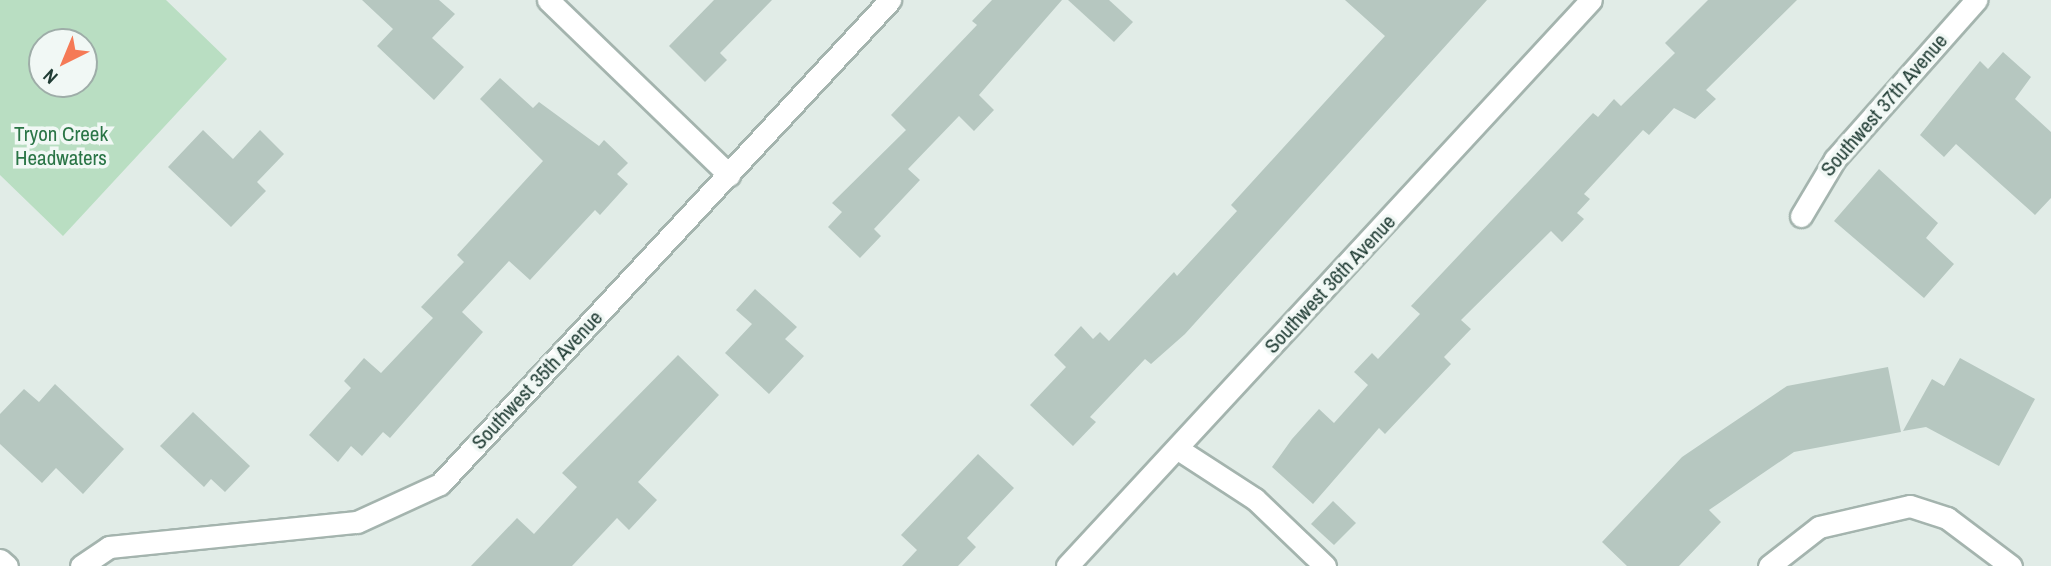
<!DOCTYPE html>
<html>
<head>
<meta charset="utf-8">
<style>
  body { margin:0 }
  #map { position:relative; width:2051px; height:566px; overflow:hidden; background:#e1ece7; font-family:"Archivo Narrow",sans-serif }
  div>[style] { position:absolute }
  .green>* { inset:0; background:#b9dec2 }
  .building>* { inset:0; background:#b6c7c0 }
  .roads { filter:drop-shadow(2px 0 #a4b4ae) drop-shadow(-2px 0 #a4b4ae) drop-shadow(0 2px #a4b4ae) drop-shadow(0 -2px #a4b4ae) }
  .minor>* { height:21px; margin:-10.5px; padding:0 10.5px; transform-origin:10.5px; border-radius:10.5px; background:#fff }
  span { translate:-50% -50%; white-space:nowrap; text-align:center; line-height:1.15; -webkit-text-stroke:7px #f1f8f5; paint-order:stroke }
  .street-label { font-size:21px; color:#213d35 }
  .park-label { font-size:21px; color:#2a7546 }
  .north { position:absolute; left:28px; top:28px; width:70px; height:70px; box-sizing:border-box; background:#f1f8f5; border:2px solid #9eada8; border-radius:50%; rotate:223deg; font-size:19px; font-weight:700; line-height:28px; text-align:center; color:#213d35 }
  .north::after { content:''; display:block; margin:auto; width:24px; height:32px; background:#f57a56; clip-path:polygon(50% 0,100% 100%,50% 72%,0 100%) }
</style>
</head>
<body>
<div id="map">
  <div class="green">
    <i style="clip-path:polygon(evenodd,0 0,166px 0,227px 59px,63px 236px,0 175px,0 0,42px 42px,84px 42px,84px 84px,42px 84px,42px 42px)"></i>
  </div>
  <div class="building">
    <i style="clip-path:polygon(362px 0,439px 0,455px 14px,432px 38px,464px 67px,434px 100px,377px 46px,393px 29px)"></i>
    <i style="clip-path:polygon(714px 0,772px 0,720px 53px,727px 60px,705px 82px,669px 46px)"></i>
    <i style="clip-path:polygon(992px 0,1062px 0,979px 95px,994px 110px,974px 131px,959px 116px,908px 169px,920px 180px,874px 229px,881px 236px,860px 258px,828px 227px,842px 212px,832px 203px,906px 130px,891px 115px,977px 25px,972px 21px)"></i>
    <i style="clip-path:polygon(1068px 0,1109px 0,1133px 22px,1114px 42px)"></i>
    <i style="clip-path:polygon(1345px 0,1487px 0,1185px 334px,1151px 364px,1145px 359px,1090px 417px,1096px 422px,1073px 446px,1030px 405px,1066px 367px,1054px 355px,1081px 326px,1093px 339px,1100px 332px,1109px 341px,1174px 272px,1177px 276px,1237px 211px,1231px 205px,1385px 36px)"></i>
    <i style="clip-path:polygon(1708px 0,1797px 0,1706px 90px,1716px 99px,1695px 119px,1674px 108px,1649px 135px,1643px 130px,1584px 194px,1590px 199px,1577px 213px,1584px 219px,1562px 242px,1551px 231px,1461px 320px,1471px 329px,1444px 357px,1451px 364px,1385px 434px,1379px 428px,1313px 504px,1272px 467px,1292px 439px,1319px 409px,1334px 423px,1368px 385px,1354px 372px,1372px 353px,1378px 359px,1420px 314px,1411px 306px,1593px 113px,1598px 117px,1614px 99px,1621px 106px,1675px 53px,1665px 43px)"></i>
    <i style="clip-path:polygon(2003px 52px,2031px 77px,2015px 99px,2051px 132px,2051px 198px,2035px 215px,1956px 144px,1944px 157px,1920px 135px,1980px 61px,1988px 69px)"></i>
    <i style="clip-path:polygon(500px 78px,533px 108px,539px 102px,599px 146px,604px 140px,628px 163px,617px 174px,628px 184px,600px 215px,595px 210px,530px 280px,509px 261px,462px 312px,483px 332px,390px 438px,383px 432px,362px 456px,351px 446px,338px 462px,309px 435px,351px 388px,344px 381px,364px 358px,381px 373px,433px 318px,421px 307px,464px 262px,457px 255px,543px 161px,480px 99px)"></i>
    <i style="clip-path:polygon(203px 130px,233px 159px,260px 130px,284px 154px,257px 182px,266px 191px,231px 227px,168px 167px)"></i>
    <i style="clip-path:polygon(1879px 169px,1938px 223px,1926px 238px,1954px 264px,1924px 298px,1834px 221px)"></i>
    <i style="clip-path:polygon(755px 289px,797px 327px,785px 339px,804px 356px,769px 394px,725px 353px,752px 324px,736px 310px)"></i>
    <i style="clip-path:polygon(678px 355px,719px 395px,638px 482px,657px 500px,629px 530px,617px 518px,572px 566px,471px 566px,517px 518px,534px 534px,577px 487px,562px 473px)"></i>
    <i style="clip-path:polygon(1960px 358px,2035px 399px,1999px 466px,1926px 427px,1903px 431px,1932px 379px,1944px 386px)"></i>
    <i style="clip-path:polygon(1888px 367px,1901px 432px,1794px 452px,1709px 510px,1721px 522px,1679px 566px,1627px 566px,1602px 542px,1682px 457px,1787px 386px)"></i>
    <i style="clip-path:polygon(55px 384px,124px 449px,83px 494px,56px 468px,42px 483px,0 444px,0 414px,24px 389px,39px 402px)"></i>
    <i style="clip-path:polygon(193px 412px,250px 466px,225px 492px,211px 479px,204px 487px,160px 446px)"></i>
    <i style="clip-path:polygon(978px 454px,1014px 488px,967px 538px,976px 547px,958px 566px,902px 566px,917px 550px,901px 535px)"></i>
    <i style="clip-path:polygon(1333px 501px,1356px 523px,1334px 545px,1311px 524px)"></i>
  </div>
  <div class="roads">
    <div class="minor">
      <i style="left:548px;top:0;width:252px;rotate:44deg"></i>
      <i style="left:1801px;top:216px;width:66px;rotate:-59.2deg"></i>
      <i style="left:1835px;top:159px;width:213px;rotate:-48.4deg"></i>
      <i style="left:1178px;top:449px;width:92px;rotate:33deg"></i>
      <i style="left:1255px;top:499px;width:97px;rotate:43.7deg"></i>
      <i style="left:0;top:560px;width:9px;rotate:41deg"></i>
      <i style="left:81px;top:566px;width:34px;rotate:-34deg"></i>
      <i style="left:109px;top:547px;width:249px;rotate:-5.8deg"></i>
      <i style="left:357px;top:522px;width:91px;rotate:-24.6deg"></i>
      <i style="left:440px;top:484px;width:661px;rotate:-47.08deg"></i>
      <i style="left:1067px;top:566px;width:771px;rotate:-47.21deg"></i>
      <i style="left:1769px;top:566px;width:63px;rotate:-38deg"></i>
      <i style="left:1819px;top:527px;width:93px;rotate:-13deg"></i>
      <i style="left:1910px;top:506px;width:39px;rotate:18deg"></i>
      <i style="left:1947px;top:518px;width:80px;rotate:36.9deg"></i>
    </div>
  </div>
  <div class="street-label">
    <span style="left:1884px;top:105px;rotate:-49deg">Southwest 37th Avenue</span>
    <span style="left:1330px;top:284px;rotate:-47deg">Southwest 36th Avenue</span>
    <span style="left:537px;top:380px;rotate:-47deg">Southwest 35th Avenue</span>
  </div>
  <div class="park-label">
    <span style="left:61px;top:146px">Tryon Creek<br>Headwaters</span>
  </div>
  <div class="north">N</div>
</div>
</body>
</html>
